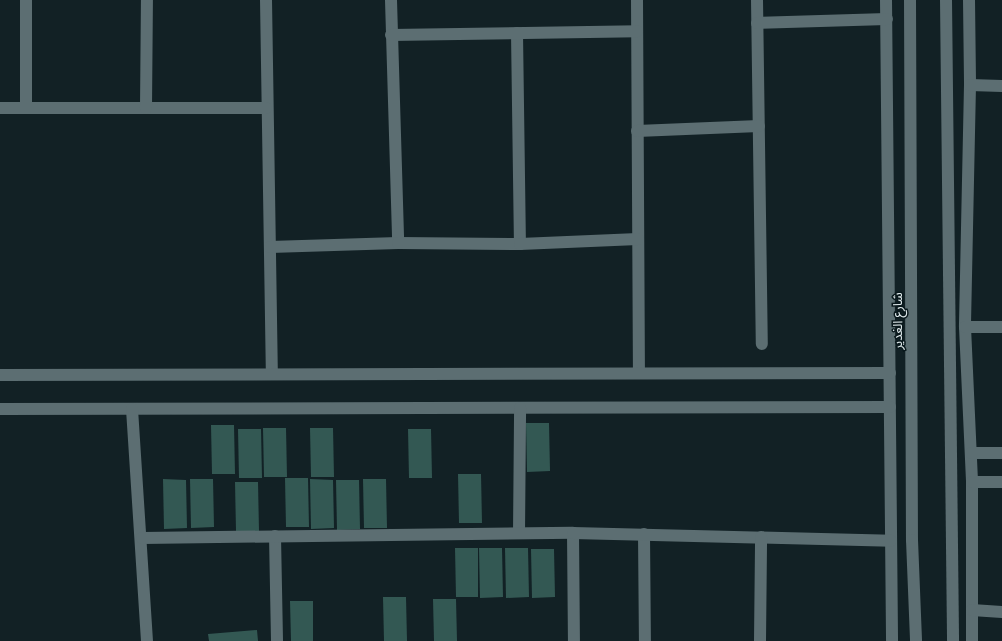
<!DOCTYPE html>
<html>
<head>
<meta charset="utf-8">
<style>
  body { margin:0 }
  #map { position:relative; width:1002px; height:641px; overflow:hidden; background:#122125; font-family:Karla,"Noto Sans Arabic",sans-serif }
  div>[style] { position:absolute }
  .building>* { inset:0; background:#335853 }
  .minor>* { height:12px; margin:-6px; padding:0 6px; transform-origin:6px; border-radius:6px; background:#5c6e72 }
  span { translate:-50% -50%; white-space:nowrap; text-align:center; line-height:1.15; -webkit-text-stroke:3px #09181c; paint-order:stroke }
  .street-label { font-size:13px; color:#e1ebed }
</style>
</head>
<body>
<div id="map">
  <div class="building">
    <i style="clip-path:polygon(526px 423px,549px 423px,550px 471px,527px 472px)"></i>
    <i style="clip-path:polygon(211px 425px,234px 425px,235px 474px,212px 474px)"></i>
    <i style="clip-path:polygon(263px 428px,286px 428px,287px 477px,264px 477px)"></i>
    <i style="clip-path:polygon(310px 428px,333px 428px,334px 477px,311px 477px)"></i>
    <i style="clip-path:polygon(238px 429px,261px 429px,262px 478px,239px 478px)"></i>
    <i style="clip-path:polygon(408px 429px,431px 429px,432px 478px,409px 478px)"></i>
    <i style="clip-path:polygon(458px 474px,481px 474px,482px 523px,459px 523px)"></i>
    <i style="clip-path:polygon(285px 478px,308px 478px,309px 527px,286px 527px)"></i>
    <i style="clip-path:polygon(163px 479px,186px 480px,187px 528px,164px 529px)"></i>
    <i style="clip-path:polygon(190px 479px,213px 479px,214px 527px,191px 528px)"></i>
    <i style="clip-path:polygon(310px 479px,333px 480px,334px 528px,311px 529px)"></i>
    <i style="clip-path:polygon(363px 479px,386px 479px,387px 528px,364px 528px)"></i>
    <i style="clip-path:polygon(336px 480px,359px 480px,360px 529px,337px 530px)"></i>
    <i style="clip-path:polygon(235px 482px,258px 482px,259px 531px,236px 531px)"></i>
    <i style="clip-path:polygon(455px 548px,478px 548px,478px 597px,456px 597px)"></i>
    <i style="clip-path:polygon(479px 548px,502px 548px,503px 597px,480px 598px)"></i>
    <i style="clip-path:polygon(505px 548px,528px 548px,529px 597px,506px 598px)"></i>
    <i style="clip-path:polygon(531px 549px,554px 549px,555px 597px,532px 598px)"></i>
    <i style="clip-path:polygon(383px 597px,406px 597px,407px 641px,384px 641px)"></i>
    <i style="clip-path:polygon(433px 599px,456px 599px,457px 641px,434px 641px)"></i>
    <i style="clip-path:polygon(290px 601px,313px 601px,313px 641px,291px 641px)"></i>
    <i style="clip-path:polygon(257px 630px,258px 641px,209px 641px,208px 634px)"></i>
  </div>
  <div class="minor">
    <i style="left:26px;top:0;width:108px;rotate:90deg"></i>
    <i style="left:266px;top:0;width:374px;rotate:89.1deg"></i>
    <i style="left:391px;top:0;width:243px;rotate:88.3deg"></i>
    <i style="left:637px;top:0;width:373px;rotate:89.7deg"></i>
    <i style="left:757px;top:0;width:344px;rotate:89.2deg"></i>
    <i style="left:886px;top:0;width:641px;rotate:89.46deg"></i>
    <i style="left:910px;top:0;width:540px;rotate:89.79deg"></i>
    <i style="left:912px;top:540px;width:101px;rotate:87.7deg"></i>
    <i style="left:946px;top:0;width:641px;rotate:89.37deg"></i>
    <i style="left:969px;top:0;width:85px;rotate:89.3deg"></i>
    <i style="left:970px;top:85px;width:242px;rotate:91.2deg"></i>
    <i style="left:965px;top:327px;width:155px;rotate:87.4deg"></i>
    <i style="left:972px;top:482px;width:159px;rotate:90deg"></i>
    <i style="left:757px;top:23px;width:130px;rotate:-1.8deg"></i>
    <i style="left:517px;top:33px;width:211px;rotate:89.2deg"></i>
    <i style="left:391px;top:35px;width:246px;rotate:-0.9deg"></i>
    <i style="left:970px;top:85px;width:32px;rotate:2deg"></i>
    <i style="left:0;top:108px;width:266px"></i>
    <i style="left:146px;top:108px;width:108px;rotate:-89.5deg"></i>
    <i style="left:637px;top:131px;width:122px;rotate:-2.3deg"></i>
    <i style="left:270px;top:247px;width:128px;rotate:-1.8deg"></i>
    <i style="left:398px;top:243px;width:122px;rotate:0.5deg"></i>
    <i style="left:520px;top:244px;width:118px;rotate:-2.4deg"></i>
    <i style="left:965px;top:327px;width:37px"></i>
    <i style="left:0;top:375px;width:890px;rotate:-0.13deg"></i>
    <i style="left:0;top:409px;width:890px;rotate:-0.13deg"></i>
    <i style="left:132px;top:409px;width:232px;rotate:86.3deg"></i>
    <i style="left:971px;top:453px;width:31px"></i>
    <i style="left:972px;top:482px;width:30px"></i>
    <i style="left:519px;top:533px;width:125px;rotate:-89.5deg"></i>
    <i style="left:573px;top:533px;width:108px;rotate:89.5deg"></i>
    <i style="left:644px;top:534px;width:107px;rotate:89.5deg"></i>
    <i style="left:275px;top:536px;width:105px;rotate:88.9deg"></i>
    <i style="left:142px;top:538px;width:431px;rotate:-0.7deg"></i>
    <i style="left:573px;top:533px;width:318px;rotate:1.4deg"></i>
    <i style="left:972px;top:610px;width:30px;rotate:4deg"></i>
    <i style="left:760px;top:641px;width:104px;rotate:-89.4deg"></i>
  </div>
  <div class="street-label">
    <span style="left:898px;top:321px;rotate:-90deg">شارع الغدير</span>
  </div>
</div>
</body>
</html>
